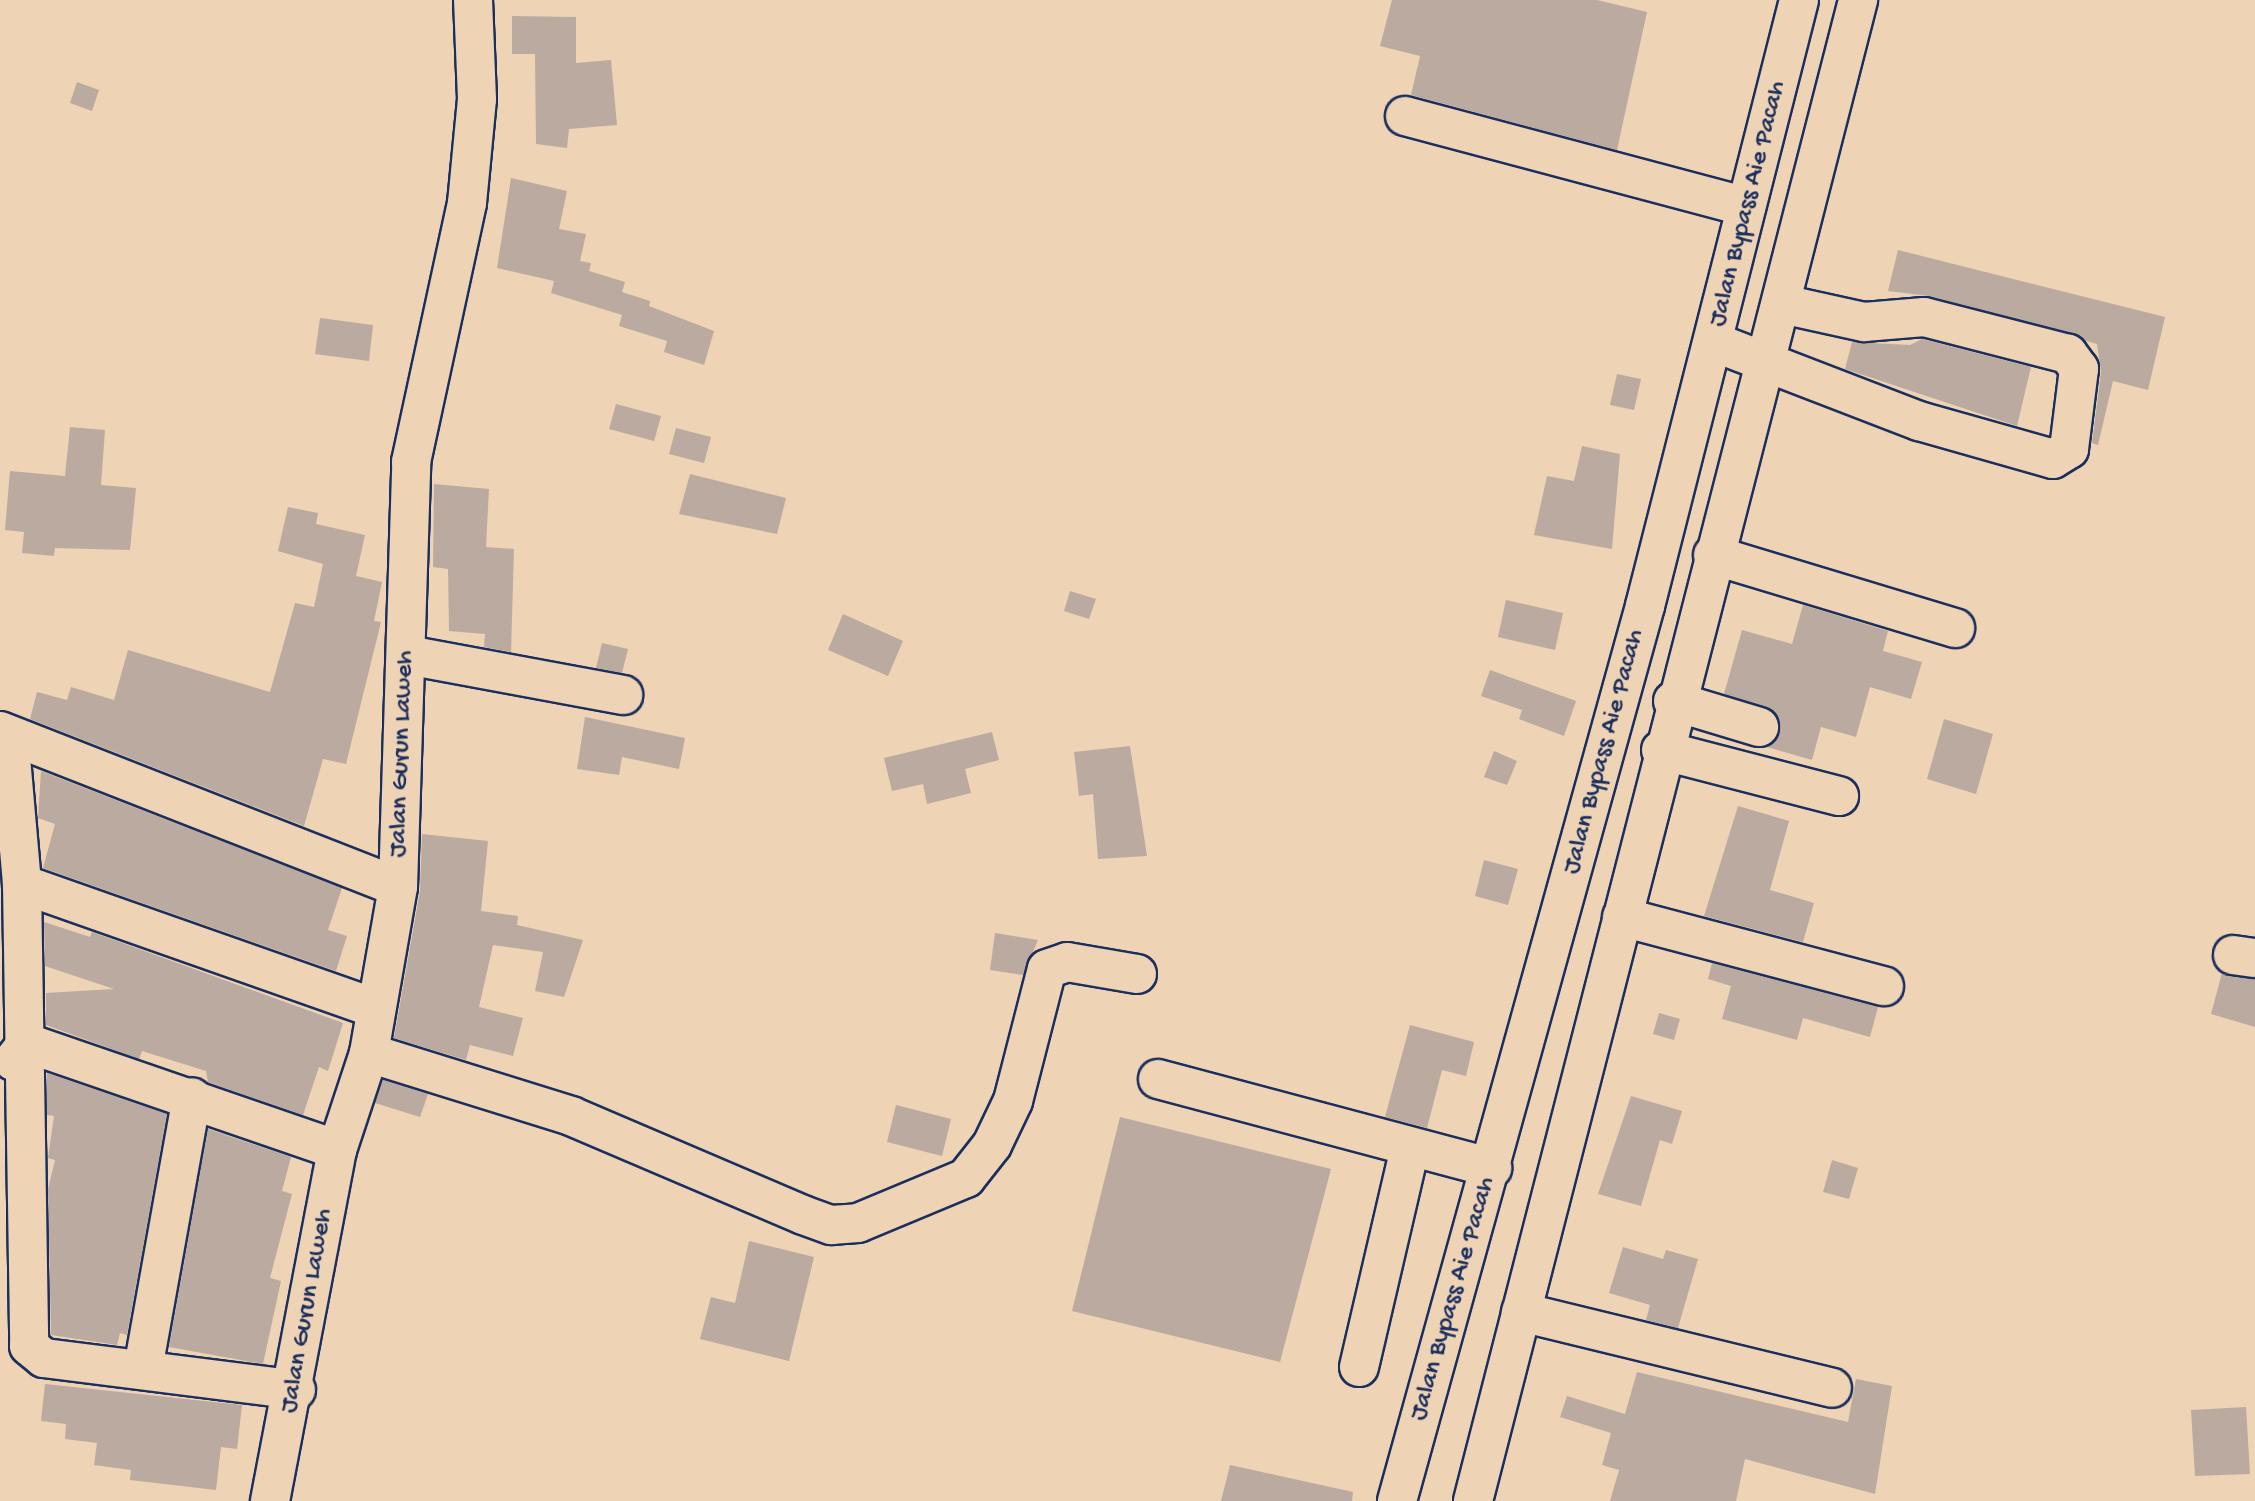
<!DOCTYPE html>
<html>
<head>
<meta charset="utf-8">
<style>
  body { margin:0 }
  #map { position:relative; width:2255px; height:1501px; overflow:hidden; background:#eed3b5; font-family:"Gochi Hand",sans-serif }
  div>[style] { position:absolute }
  .building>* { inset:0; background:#baaaa0 }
  .roads { filter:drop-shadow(2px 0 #1b2f5e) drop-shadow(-2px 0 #1b2f5e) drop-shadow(0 2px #1b2f5e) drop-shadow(0 -2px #1b2f5e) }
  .minor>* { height:38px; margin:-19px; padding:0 19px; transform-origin:19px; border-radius:19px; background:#eed3b5 }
  .highway>* { height:38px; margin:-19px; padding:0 19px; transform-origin:19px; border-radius:19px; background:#eed3b5 }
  span { translate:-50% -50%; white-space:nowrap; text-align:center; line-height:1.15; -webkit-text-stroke:7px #eed3b5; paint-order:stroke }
  .street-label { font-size:26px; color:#1b2f5e }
</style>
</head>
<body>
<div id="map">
  <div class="building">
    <i style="clip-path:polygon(1392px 0,1597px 0,1647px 12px,1617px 150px,1411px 95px,1420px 56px,1380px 46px)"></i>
    <i style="clip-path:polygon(512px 16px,576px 17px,576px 63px,611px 60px,617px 125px,569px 129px,567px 148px,536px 144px,535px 54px,512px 54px)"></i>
    <i style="clip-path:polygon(77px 82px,99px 90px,92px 111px,70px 103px)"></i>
    <i style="clip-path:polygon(511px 178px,567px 191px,559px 229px,586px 234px,580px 261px,591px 263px,589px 271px,625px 282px,622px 292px,650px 301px,649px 306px,714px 331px,704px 365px,664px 352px,667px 341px,619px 326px,622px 315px,551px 293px,554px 281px,497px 268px)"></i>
    <i style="clip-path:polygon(1898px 250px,2165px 317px,2148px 390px,2113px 381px,2098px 445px,2092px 443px,2101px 372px,2097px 344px,1929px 296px,1888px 291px)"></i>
    <i style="clip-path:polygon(320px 318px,373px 325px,369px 361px,315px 354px)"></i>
    <i style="clip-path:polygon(1922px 339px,2031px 367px,2017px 426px,1845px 369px,1852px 342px,1910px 345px)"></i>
    <i style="clip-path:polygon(1617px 374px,1641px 379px,1634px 410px,1610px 405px)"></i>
    <i style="clip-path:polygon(616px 404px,661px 416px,654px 441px,609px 429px)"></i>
    <i style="clip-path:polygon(70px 427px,105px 430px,101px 485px,136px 488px,130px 550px,55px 548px,54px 556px,22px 553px,24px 532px,5px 530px,10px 471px,65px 476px)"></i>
    <i style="clip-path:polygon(676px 428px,711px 437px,704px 463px,669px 454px)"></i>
    <i style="clip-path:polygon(1582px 446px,1620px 454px,1612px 549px,1534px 535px,1547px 476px,1574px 481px)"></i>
    <i style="clip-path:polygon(690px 474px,786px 498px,777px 534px,679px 514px)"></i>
    <i style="clip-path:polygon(434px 484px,489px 489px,486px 547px,514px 549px,511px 652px,484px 647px,485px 634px,449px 631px,448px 569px,433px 567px)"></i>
    <i style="clip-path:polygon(288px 507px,318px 513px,316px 524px,365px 535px,356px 576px,382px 582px,374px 621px,381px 622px,346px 764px,323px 759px,304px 826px,30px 719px,37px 692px,67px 700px,71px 687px,114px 700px,128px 650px,270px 692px,295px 603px,314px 607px,323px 564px,278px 551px)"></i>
    <i style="clip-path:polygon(1070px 591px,1096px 599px,1089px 619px,1064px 611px)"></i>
    <i style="clip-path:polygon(1506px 600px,1563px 613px,1555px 650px,1498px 637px)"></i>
    <i style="clip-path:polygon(1803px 605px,1888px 631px,1883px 651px,1922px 662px,1911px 699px,1870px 687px,1856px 737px,1821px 727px,1812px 760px,1767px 747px,1780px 733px,1775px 713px,1724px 694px,1742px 630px,1792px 644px)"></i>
    <i style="clip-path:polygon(843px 614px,903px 641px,888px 676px,828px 650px)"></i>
    <i style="clip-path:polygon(602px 643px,628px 649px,622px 673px,596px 668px)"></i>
    <i style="clip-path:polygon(1490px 670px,1576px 701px,1564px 736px,1519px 719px,1522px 710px,1481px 696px)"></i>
    <i style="clip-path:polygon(585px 717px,685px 738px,679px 769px,622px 757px,619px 775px,577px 769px)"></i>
    <i style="clip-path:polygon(1944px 719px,1993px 734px,1976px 794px,1927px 779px)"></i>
    <i style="clip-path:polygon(992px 732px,999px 760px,965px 769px,971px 793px,927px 804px,923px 784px,892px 791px,884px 758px)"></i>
    <i style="clip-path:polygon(1130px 746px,1147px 856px,1098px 859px,1093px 794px,1079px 796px,1074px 752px)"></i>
    <i style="clip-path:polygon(1494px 751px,1517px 761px,1507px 785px,1484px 777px)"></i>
    <i style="clip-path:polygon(41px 771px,342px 888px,328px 930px,347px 936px,336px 971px,43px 868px,55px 824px,38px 818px)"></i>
    <i style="clip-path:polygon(1738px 806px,1789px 821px,1770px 890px,1814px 903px,1803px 942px,1704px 916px)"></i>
    <i style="clip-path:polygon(422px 834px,488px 841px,481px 911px,518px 916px,517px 925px,583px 940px,564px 997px,535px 991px,543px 952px,493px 945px,479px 1007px,523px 1018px,513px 1056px,470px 1045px,466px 1060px,394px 1038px,420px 891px)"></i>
    <i style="clip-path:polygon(1484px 860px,1518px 869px,1508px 905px,1475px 896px)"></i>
    <i style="clip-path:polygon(44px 922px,90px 937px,92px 932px,343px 1023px,328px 1071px,319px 1067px,303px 1115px,208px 1082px,206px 1071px,142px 1051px,139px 1059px,46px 1025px,46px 993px,114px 989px,45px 966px)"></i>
    <i style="clip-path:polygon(995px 933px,1038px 940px,1023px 975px,990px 970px)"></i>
    <i style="clip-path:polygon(1712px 963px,1878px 1007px,1870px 1037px,1803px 1018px,1797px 1040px,1722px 1019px,1731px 986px,1708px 979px)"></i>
    <i style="clip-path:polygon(2222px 973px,2255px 979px,2255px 1027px,2211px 1014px)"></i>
    <i style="clip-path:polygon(1659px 1013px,1680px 1019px,1674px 1040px,1653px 1034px)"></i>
    <i style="clip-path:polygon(1410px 1025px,1474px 1042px,1466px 1076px,1442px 1070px,1427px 1128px,1385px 1117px)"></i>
    <i style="clip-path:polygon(47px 1073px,167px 1114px,127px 1335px,120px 1333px,117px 1345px,51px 1335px,48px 1189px,55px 1160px,48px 1158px,54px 1116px,47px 1115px)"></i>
    <i style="clip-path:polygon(383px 1080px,428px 1094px,420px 1117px,375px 1103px)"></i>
    <i style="clip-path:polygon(1631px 1096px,1682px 1111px,1672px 1144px,1660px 1140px,1641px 1206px,1598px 1194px)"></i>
    <i style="clip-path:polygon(896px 1105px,951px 1119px,942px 1156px,887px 1142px)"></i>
    <i style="clip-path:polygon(1120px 1117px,1331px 1169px,1280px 1362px,1072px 1311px)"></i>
    <i style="clip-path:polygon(208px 1129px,291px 1157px,282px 1191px,292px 1194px,270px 1278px,281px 1281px,263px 1364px,169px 1347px)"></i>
    <i style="clip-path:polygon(1832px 1160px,1858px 1168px,1849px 1199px,1823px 1192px)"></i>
    <i style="clip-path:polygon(749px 1241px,814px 1257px,789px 1361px,700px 1339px,711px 1297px,735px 1303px)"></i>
    <i style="clip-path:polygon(1623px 1247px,1663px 1259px,1666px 1250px,1698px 1259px,1678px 1328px,1646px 1320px,1650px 1305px,1609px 1293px)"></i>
    <i style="clip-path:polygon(1637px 1372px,1848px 1422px,1856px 1379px,1892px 1386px,1875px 1494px,1745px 1459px,1736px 1501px,1610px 1501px,1619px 1470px,1602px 1465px,1611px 1433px,1560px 1417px,1567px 1396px,1625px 1414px)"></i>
    <i style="clip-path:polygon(45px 1384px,242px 1405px,237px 1449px,221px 1447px,216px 1490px,130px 1480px,131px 1470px,94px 1465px,97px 1443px,65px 1439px,66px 1424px,41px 1421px)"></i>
    <i style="clip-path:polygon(2246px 1407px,2250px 1474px,2195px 1476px,2191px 1410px)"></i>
    <i style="clip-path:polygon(1230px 1465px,1353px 1492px,1352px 1501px,1221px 1501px)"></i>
  </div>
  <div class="roads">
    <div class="minor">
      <i style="left:1405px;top:116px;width:353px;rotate:14.9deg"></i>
      <i style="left:1714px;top:342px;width:220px;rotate:21.1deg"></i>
      <i style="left:1919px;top:421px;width:139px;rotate:15.8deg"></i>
      <i style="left:2053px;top:459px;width:19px;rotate:-32deg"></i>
      <i style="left:2069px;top:449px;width:81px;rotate:-82.9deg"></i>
      <i style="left:2079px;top:369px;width:19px;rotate:-126deg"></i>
      <i style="left:2068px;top:354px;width:149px;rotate:-165.6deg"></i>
      <i style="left:1924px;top:317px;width:60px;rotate:175.2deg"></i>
      <i style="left:1864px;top:322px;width:84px;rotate:-167.6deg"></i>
      <i style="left:1713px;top:555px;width:253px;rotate:16.8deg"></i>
      <i style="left:407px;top:655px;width:220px;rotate:10.5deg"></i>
      <i style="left:1673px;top:701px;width:90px;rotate:16.8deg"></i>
      <i style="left:0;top:731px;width:427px;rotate:21.4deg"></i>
      <i style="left:9px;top:735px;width:150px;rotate:85deg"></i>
      <i style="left:22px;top:884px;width:462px;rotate:89.1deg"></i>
      <i style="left:29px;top:1346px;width:19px;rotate:39deg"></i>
      <i style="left:44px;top:1358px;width:254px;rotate:7.2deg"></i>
      <i style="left:1661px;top:750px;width:184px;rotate:14.5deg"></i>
      <i style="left:22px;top:884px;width:374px;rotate:19.4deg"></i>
      <i style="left:1622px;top:917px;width:271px;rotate:14.8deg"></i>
      <i style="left:2233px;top:955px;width:22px;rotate:8deg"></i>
      <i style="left:369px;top:1053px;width:212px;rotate:17.3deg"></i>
      <i style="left:571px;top:1116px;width:252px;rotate:23.1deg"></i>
      <i style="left:803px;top:1215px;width:30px;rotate:20deg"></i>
      <i style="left:831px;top:1225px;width:27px;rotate:-4deg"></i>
      <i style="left:858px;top:1223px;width:117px;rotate:-22.6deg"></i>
      <i style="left:966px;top:1178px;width:42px;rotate:-51.8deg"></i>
      <i style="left:992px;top:1145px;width:49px;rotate:-64.5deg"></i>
      <i style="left:1013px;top:1101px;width:136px;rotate:-75.6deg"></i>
      <i style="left:1047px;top:969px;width:21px;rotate:-19deg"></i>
      <i style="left:1067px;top:962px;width:71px;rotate:9.7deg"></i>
      <i style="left:13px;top:1061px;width:23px;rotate:-52deg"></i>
      <i style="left:27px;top:1043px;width:328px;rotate:19deg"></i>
      <i style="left:1158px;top:1079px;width:346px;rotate:14.9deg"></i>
      <i style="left:1521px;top:1312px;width:320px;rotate:13.7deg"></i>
      <i style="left:1359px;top:1367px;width:226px;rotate:-76.9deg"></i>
      <i style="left:143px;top:1369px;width:276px;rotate:-79.8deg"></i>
      <i style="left:270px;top:1501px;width:357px;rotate:-79.2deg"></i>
      <i style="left:337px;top:1150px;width:102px;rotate:-71.7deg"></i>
      <i style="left:369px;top:1053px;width:169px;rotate:-80.1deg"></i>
      <i style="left:398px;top:887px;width:425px;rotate:-88.2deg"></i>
      <i style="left:411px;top:462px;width:265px;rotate:-77.8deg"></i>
      <i style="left:467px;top:203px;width:104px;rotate:-84.5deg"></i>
      <i style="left:477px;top:99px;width:99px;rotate:-92.3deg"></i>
    </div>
    <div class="highway">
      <i style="left:1397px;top:1501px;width:929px;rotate:-74.51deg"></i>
      <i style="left:1645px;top:606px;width:625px;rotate:-75.74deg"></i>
      <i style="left:1473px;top:1501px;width:1550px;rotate:-75.61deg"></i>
    </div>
  </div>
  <div class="street-label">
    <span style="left:1749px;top:204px;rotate:-76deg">Jalan Bypass Aie Pacah</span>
    <span style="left:1605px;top:752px;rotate:-75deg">Jalan Bypass Aie Pacah</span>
    <span style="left:403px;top:754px;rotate:-88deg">Jalan Gurun Laweh</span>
    <span style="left:1454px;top:1299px;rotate:-74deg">Jalan Bypass Aie Pacah</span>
    <span style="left:308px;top:1311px;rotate:-80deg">Jalan Gurun Laweh</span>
  </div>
</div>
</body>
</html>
